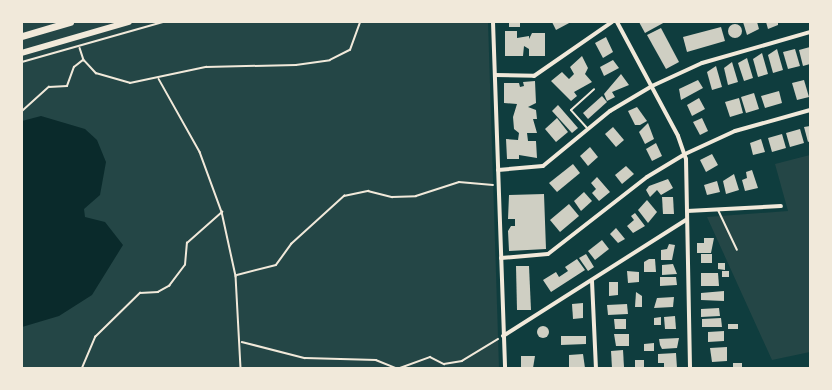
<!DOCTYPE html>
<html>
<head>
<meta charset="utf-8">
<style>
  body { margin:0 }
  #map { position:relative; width:832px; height:390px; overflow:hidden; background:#0f3d3e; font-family:"Exo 2",sans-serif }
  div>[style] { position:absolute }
  .green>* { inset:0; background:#244646 }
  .water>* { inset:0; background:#0a2a2b }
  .building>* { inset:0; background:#cfcfc3 }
  .round { border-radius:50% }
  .path>* { height:1.5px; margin:-0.75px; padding:0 0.75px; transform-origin:0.75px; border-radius:0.75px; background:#f1e9da }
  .service>* { height:2px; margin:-1px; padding:0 1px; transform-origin:1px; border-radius:1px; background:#f1e9da }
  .minor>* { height:4px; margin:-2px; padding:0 2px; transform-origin:2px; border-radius:2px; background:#f1e9da }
  .secondary>* { height:5.5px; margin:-2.75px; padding:0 2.75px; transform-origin:2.75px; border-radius:2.75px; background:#f1e9da }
  .motorway>* { height:7px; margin:-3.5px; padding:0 3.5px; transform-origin:3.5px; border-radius:3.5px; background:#f1e9da }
  span { translate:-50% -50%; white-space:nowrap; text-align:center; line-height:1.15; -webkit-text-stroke:4px #f1e9da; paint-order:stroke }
  .frame { position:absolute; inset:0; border:23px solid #f1e9da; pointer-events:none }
</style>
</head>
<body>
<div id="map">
  <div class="green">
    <i style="clip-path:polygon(22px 22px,488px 22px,499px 368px,22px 368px)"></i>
    <i style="clip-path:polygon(810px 155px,810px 352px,772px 360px,707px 217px,788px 211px,775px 164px)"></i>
  </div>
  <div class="water">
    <i style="clip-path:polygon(41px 116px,85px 129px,97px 140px,106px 162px,100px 195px,84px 209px,85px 217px,105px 222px,123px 245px,92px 295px,59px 316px,22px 327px,22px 121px)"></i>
  </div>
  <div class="building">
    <i style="clip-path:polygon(509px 22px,520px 22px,520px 27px,509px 27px)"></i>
    <i style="clip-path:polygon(552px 22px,571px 22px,556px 30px)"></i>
    <i style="clip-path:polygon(639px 22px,665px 22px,645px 33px)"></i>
    <i style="clip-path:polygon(743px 22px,757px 22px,759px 29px,747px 35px)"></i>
    <i style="clip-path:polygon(766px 22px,778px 22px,778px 25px,768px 29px)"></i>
    <i class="round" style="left:728px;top:24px;width:14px;height:14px"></i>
    <i style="clip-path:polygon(721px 27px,725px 41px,687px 52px,683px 37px)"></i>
    <i style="clip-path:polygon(661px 28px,679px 62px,666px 69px,647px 35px)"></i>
    <i style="clip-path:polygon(505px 31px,517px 31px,517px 38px,529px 36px,529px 39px,532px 33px,545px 33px,545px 56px,529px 56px,529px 49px,524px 46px,523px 56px,505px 56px)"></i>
    <i style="clip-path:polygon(606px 37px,613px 52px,603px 58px,595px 43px)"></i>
    <i style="clip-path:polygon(810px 47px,810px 64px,803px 66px,799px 50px)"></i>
    <i style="clip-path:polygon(777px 49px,783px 70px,773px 73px,768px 55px)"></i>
    <i style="clip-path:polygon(795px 49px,800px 66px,788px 69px,783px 52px)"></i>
    <i style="clip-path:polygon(762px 53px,768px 74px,758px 77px,753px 59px)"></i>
    <i style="clip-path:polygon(582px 56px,588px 68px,585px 74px,592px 82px,574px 92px,577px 96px,571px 101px,551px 81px,562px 72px,569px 79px,574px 74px,570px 67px)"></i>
    <i style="clip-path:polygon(747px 58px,753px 78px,744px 81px,738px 63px)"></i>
    <i style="clip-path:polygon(613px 60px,619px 68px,604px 76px,600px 67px)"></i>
    <i style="clip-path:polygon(732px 62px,738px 82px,728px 85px,724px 68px)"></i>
    <i style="clip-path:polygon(716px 66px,722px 87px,712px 90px,707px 72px)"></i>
    <i style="clip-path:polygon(621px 74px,629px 85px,612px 92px,615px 97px,607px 101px,604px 94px)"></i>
    <i style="clip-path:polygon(698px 80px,703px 88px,681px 100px,679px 89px)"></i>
    <i style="clip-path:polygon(804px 80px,809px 97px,797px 100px,792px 83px)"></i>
    <i style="clip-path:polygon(535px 81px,536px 103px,528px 107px,536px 110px,537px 119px,533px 119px,537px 133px,527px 133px,528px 141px,536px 141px,537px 158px,519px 155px,519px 159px,507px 159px,506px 139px,518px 140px,519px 133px,514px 129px,513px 117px,517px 104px,504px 103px,504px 83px,519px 83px,520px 87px,524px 86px,523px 82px)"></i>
    <i style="clip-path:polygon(779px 91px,782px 103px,765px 108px,761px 96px)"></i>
    <i style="clip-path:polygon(754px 93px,759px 109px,746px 113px,741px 97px)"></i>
    <i style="clip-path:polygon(602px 96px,607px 102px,588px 119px,583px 113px)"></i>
    <i style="clip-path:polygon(699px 98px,705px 109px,692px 116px,687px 105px)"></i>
    <i style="clip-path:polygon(739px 98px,743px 113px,730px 117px,725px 102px)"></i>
    <i style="clip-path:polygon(558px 105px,578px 128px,572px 133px,552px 111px)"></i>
    <i style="clip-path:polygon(637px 107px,647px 121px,640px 125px,635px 125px,628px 111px)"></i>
    <i style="clip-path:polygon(557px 118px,568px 132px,556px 142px,545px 129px)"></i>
    <i style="clip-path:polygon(702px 118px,708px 131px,700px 135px,693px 122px)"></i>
    <i style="clip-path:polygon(648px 123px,654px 139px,645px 144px,639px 132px)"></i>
    <i style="clip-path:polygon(810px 126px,810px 141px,808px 142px,804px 127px)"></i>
    <i style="clip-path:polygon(613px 127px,624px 140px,616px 147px,605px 134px)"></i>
    <i style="clip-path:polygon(800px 129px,804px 143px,790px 147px,786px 133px)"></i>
    <i style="clip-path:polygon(782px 134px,786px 148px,772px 152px,768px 138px)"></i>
    <i style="clip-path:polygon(761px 139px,765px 152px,753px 155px,750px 143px)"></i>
    <i style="clip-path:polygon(656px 143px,662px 156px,652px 161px,646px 149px)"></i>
    <i style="clip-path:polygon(590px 147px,598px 157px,588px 166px,580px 156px)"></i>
    <i style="clip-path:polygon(712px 154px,718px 165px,706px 172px,700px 160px)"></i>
    <i style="clip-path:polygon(573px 164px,580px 173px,557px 192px,549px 183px)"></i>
    <i style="clip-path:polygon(626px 166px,634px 174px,622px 184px,615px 175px)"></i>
    <i style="clip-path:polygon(752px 170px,758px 188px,745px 191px,742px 180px,747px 178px,746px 172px)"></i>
    <i style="clip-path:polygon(734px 174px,739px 190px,726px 194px,723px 181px)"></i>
    <i style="clip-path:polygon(597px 177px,610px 192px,599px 201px,592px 193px,596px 189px,591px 183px)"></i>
    <i style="clip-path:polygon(668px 179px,673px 188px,661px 195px,657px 190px,650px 197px,646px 190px,649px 186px)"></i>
    <i style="clip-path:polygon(717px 181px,720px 192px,707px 195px,704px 185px)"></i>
    <i style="clip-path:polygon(584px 192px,592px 201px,581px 211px,574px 201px)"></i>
    <i style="clip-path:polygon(544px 194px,546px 249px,509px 251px,508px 231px,511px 226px,515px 226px,515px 219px,508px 219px,509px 195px)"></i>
    <i style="clip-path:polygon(662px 197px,673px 197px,674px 214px,663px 214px)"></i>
    <i style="clip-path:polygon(647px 200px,657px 212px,648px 223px,638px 210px)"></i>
    <i style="clip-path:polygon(569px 204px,579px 216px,560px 232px,550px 220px)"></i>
    <i style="clip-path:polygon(635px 213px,645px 226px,633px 233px,627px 226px,634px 220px,631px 216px)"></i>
    <i style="clip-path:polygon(616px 228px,625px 239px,618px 243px,610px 234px)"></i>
    <i style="clip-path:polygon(704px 238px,714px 238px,711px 253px,697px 253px,697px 243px,704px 243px)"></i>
    <i style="clip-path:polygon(602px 240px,609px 249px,595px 260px,588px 251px)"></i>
    <i style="clip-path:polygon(669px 244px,675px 245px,672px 260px,661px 260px,661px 250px,667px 249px)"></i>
    <i style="clip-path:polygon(586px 254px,594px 267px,588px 271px,579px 258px)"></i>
    <i style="clip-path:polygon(701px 254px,712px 254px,712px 263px,701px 263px)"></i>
    <i style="clip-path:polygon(577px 259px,585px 270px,551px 292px,543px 280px,556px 272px,559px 277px,568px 271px,565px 267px)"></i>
    <i style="clip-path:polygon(649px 259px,655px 259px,656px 272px,644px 272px,644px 262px)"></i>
    <i style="clip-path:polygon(718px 263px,725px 263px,725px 270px,718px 269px)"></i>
    <i style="clip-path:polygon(673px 264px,677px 274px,662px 275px,662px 265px)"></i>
    <i style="clip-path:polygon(516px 266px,529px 266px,531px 310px,517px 310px)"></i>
    <i style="clip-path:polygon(627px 271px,639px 272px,639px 282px,628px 283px)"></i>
    <i style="clip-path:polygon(722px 271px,729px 271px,729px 277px,722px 277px)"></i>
    <i style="clip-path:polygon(701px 273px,718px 273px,719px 286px,701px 286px)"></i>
    <i style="clip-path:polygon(660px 277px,676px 277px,677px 285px,660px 286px)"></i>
    <i style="clip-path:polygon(609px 282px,618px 282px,618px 295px,609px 296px)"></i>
    <i style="clip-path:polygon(724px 291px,724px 301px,701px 300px,701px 293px)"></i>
    <i style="clip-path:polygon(636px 292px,642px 296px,642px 307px,635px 307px)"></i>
    <i style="clip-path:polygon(674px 297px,673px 307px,654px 308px,657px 298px)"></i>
    <i style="clip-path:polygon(583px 303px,583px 318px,573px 319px,572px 304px)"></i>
    <i style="clip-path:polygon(627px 304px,628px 314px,608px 315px,607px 305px)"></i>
    <i style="clip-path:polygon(719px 308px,720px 316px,701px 317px,701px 309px)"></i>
    <i style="clip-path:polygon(675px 316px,676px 329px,665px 329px,664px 317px)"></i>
    <i style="clip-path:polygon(661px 317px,661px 325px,654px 325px,654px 318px)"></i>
    <i style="clip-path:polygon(721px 318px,722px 327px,702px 327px,702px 319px)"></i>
    <i style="clip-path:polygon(614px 319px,626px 319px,626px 329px,615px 329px)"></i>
    <i style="clip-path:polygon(728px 324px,738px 324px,738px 329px,728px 329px)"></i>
    <i class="round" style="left:537px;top:326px;width:12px;height:12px"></i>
    <i style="clip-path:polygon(724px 331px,724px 341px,708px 342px,708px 332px)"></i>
    <i style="clip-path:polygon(614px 334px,629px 334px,629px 346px,616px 346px)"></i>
    <i style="clip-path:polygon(561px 336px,586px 336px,586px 344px,561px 345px)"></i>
    <i style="clip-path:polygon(679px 338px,677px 348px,662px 349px,660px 345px,659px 339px)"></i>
    <i style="clip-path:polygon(654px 343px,654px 351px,644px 351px,644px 344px)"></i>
    <i style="clip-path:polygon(727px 347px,727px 361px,712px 362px,710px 348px)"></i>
    <i style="clip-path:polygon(623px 350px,624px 367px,612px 368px,611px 351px)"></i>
    <i style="clip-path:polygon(676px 353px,677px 368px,664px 368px,664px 363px,658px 363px,658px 354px)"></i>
    <i style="clip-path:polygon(583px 354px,585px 368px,569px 368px,569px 355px)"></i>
    <i style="clip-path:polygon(521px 356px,535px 356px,533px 368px,521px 368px)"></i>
    <i style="clip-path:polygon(635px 360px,644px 360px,644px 368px,635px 368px)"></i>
    <i style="clip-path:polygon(733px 363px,742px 363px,742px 368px,733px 368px)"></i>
  </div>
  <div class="path">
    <i style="left:80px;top:48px;width:13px;rotate:72deg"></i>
    <i style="left:84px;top:60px;width:18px;rotate:47deg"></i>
    <i style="left:96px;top:73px;width:35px;rotate:16deg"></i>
    <i style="left:130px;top:83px;width:78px;rotate:-11.9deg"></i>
    <i style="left:206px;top:67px;width:90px;rotate:-1.3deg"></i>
    <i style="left:296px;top:65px;width:34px;rotate:-8deg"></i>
    <i style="left:330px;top:60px;width:22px;rotate:-27deg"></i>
    <i style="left:350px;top:50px;width:30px;rotate:-70deg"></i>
    <i style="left:22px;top:62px;width:147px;rotate:-15.8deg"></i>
    <i style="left:159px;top:79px;width:84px;rotate:60.7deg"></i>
    <i style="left:200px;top:152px;width:64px;rotate:69.9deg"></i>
    <i style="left:222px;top:212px;width:66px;rotate:77.7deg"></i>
    <i style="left:236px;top:276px;width:92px;rotate:86.9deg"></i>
    <i style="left:22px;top:111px;width:36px;rotate:-42deg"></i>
    <i style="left:49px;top:87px;width:18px;rotate:-3deg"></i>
    <i style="left:67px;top:86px;width:20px;rotate:-70deg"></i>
    <i style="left:74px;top:67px;width:11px;rotate:-38deg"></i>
    <i style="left:237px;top:275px;width:40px;rotate:-14.4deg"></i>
    <i style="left:276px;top:265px;width:26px;rotate:-54deg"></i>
    <i style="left:291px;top:244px;width:72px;rotate:-42.2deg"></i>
    <i style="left:344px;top:196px;width:25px;rotate:-12deg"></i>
    <i style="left:368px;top:191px;width:25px;rotate:14deg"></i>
    <i style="left:392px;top:197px;width:24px;rotate:-2deg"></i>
    <i style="left:416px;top:196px;width:45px;rotate:-18deg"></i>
    <i style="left:459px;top:182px;width:34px;rotate:5deg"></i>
    <i style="left:242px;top:342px;width:65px;rotate:14.3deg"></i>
    <i style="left:305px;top:358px;width:71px;rotate:1.6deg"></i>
    <i style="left:376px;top:360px;width:22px;rotate:22deg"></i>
    <i style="left:82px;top:368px;width:34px;rotate:-67deg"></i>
    <i style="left:95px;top:337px;width:63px;rotate:-44.4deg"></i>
    <i style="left:140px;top:293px;width:18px;rotate:-3deg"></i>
    <i style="left:158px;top:292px;width:13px;rotate:-29deg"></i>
    <i style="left:169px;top:286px;width:26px;rotate:-53deg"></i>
    <i style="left:185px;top:265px;width:22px;rotate:-85deg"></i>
    <i style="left:187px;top:243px;width:47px;rotate:-41.5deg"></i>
    <i style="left:400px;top:368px;width:32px;rotate:-20deg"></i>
    <i style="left:430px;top:357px;width:16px;rotate:27deg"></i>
    <i style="left:444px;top:364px;width:18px;rotate:-9deg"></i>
    <i style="left:462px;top:361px;width:42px;rotate:-31.4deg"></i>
  </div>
  <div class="service">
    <i style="left:587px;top:128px;width:24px;rotate:-132deg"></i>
    <i style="left:571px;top:110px;width:31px;rotate:-42deg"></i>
    <i style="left:718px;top:210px;width:44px;rotate:64.6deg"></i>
  </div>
  <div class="minor">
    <i style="left:493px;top:22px;width:346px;rotate:88deg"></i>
    <i style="left:617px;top:22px;width:129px;rotate:61.8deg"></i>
    <i style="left:678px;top:136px;width:24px;rotate:71deg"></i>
    <i style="left:686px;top:159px;width:209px;rotate:88.9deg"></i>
    <i style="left:495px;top:75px;width:39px;rotate:1deg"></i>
    <i style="left:534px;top:76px;width:95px;rotate:-34.7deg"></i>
    <i style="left:498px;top:170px;width:45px;rotate:-5.1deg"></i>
    <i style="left:543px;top:166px;width:87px;rotate:-39.4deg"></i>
    <i style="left:610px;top:111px;width:49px;rotate:-30.8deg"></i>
    <i style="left:652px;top:86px;width:55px;rotate:-24.7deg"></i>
    <i style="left:702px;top:63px;width:112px;rotate:-16deg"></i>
    <i style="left:687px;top:211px;width:94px;rotate:-3deg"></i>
    <i style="left:501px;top:258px;width:47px;rotate:-4.9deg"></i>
    <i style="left:548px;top:254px;width:125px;rotate:-37.9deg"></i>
    <i style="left:647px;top:177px;width:44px;rotate:-31.2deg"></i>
    <i style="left:685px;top:154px;width:55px;rotate:-24.7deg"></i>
    <i style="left:735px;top:131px;width:78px;rotate:-15.6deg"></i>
    <i style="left:592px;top:281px;width:87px;rotate:87.4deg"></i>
    <i style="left:503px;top:336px;width:217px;rotate:-32.4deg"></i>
  </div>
  <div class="secondary">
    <i style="left:22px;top:53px;width:111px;rotate:-16.2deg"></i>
  </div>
  <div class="motorway">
    <i style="left:22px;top:36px;width:50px;rotate:-16.3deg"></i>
  </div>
  <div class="frame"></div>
</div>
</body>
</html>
